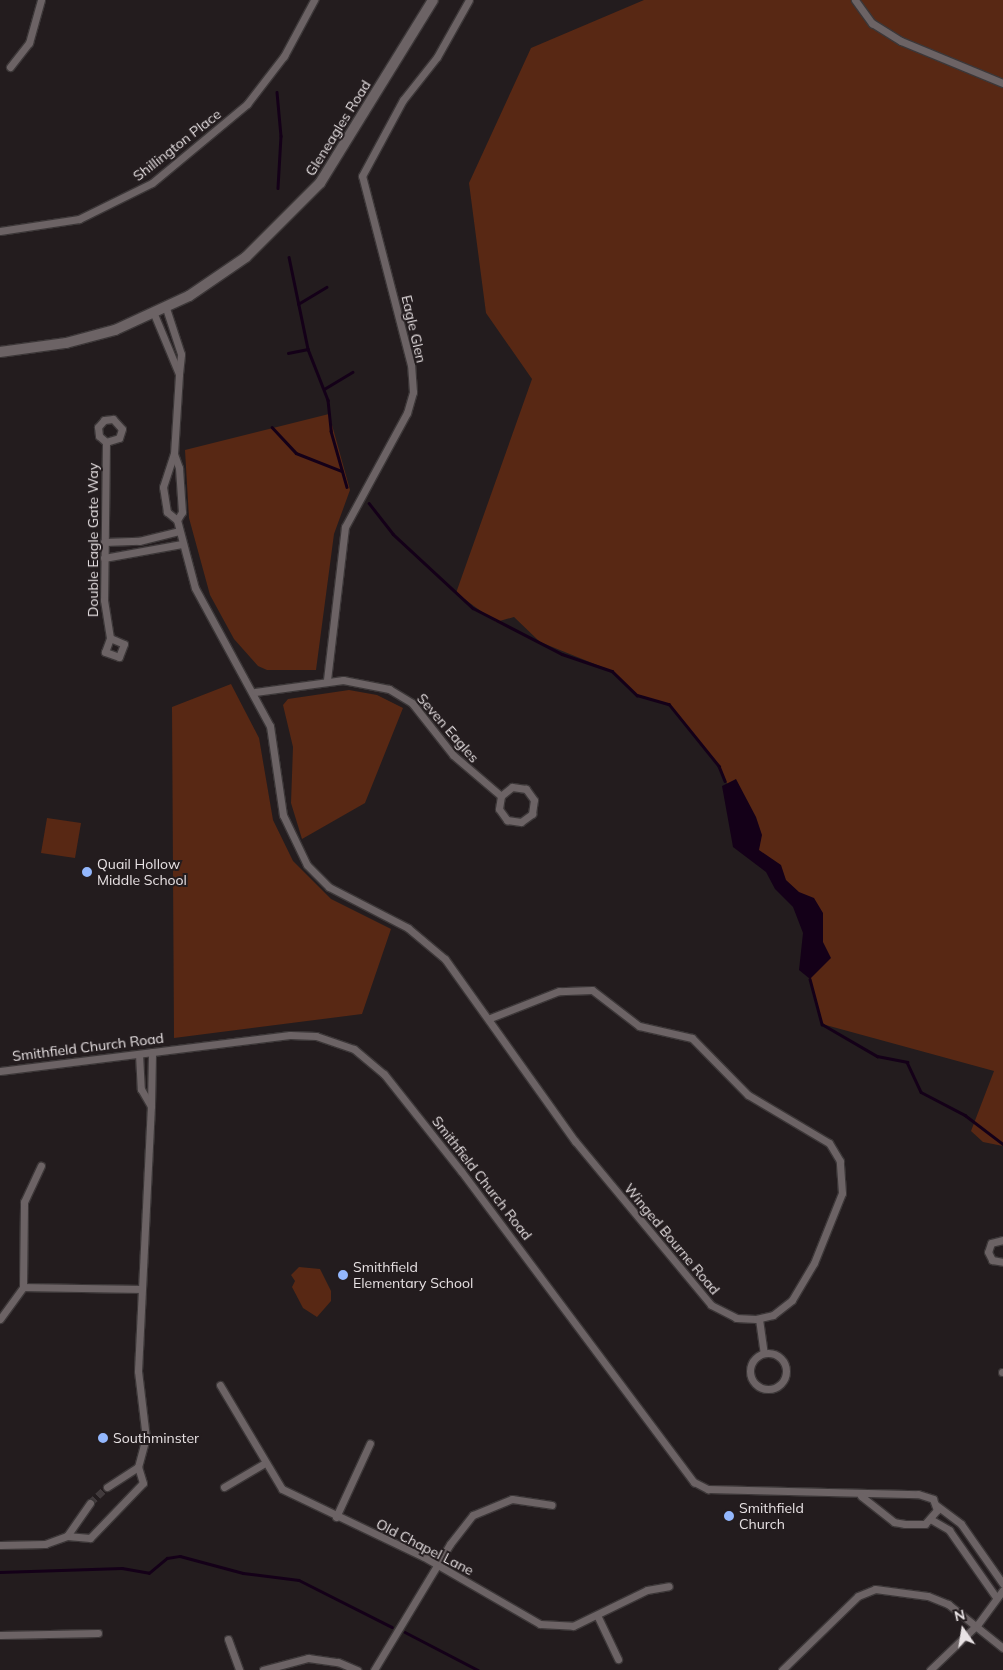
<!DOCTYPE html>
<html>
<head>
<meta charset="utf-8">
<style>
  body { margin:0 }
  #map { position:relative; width:1003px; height:1670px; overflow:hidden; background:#231c1e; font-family:Mulish,sans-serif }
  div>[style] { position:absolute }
  .green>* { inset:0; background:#582814 }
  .water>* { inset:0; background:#140018 }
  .stream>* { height:2.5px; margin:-1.25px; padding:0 1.25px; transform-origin:1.25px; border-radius:1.25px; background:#140018 }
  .street-tunnel>* { height:7px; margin-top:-3.5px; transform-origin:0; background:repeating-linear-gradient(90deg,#413a3c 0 7px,transparent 0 10.5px) }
  .roads { filter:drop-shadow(1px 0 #3c3738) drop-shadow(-1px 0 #3c3738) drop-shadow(0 1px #3c3738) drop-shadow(0 -1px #3c3738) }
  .street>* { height:7px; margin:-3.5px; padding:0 3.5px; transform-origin:3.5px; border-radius:3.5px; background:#6c6365 }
  .street>.ring { margin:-3.5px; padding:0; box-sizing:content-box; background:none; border:7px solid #6c6365; border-radius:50% }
  .secondary>* { height:10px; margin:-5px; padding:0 5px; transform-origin:5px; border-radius:5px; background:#6c6365 }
  .dots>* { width:14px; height:14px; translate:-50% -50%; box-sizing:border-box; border:2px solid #231c1e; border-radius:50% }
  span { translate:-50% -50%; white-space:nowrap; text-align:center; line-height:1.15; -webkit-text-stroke:4px #231c1e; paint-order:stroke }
  .street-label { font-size:14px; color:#e8e2e4 }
  .poi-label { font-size:14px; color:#e8e2e4 }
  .left { translate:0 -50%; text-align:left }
  .north { position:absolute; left:938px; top:1605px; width:50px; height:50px; -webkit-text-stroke:4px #231c1e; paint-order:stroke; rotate:347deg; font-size:14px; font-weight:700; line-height:20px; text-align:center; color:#e8e2e4 }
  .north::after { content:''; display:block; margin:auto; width:18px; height:22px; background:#e8e2e4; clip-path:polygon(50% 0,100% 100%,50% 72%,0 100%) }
</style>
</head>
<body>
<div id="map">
  <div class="green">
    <i style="clip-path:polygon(644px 0,1003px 0,1003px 1146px,983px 1142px,971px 1131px,994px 1071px,822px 1024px,810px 979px,802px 969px,810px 922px,765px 863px,719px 766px,670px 705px,637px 695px,612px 671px,540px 642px,514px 617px,496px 622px,456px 593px,532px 379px,486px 313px,469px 183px,531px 48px)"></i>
    <i style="clip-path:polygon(329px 414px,350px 490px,334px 534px,316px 670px,267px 670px,258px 666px,234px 639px,210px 595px,189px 518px,185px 450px)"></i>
    <i style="clip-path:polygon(231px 684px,259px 738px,273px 820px,293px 861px,331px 899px,391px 929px,362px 1014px,174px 1038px,172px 707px)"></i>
    <i style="clip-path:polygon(349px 690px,377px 695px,403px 708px,365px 803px,302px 839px,291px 803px,293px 747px,283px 705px,288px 699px)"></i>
    <i style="clip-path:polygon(47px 818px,81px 823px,75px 858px,41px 853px)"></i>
    <i style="clip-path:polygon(299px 1267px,320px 1269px,331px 1291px,331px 1301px,317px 1317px,303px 1308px,292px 1287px,295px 1281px,291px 1275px)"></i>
  </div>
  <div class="water">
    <i style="clip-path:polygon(736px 779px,756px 817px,762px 835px,759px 850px,781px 865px,786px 880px,799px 892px,814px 898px,823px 913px,823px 942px,831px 958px,810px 979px,799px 970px,803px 933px,793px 907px,775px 889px,766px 872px,733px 847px,722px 786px)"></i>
  </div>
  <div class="stream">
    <i style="left:277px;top:92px;width:44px;rotate:84.8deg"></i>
    <i style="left:281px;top:136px;width:52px;rotate:93.3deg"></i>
    <i style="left:289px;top:257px;width:94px;rotate:78.3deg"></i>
    <i style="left:308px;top:349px;width:55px;rotate:68.6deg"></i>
    <i style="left:328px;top:400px;width:31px;rotate:84deg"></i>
    <i style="left:331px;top:431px;width:58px;rotate:74.1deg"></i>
    <i style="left:298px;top:304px;width:33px;rotate:-31deg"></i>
    <i style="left:288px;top:353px;width:20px;rotate:-11deg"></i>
    <i style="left:324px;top:389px;width:33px;rotate:-31deg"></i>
    <i style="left:272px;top:427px;width:35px;rotate:47deg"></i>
    <i style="left:296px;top:453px;width:49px;rotate:21.4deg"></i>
    <i style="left:369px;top:503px;width:39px;rotate:52deg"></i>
    <i style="left:393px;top:534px;width:109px;rotate:42.8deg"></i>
    <i style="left:473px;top:608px;width:100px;rotate:27.3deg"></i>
    <i style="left:562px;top:654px;width:53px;rotate:18.8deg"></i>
    <i style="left:612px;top:671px;width:35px;rotate:44deg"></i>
    <i style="left:637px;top:695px;width:33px;rotate:16deg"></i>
    <i style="left:669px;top:704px;width:80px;rotate:51.1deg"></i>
    <i style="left:719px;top:766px;width:16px;rotate:68deg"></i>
    <i style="left:810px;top:979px;width:47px;rotate:75.1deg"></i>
    <i style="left:822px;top:1024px;width:64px;rotate:30.2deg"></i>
    <i style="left:877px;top:1056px;width:31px;rotate:11deg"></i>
    <i style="left:907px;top:1062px;width:33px;rotate:65deg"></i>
    <i style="left:921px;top:1092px;width:50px;rotate:27.6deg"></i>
    <i style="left:965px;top:1115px;width:48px;rotate:37.3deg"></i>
    <i style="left:0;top:1572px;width:122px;rotate:-1.9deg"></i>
    <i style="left:122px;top:1568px;width:27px;rotate:10deg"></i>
    <i style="left:149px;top:1573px;width:23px;rotate:-40deg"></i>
    <i style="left:167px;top:1558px;width:13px;rotate:-9deg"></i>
    <i style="left:180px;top:1556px;width:65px;rotate:15.1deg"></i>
    <i style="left:243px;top:1573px;width:56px;rotate:7.1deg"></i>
    <i style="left:299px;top:1580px;width:104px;rotate:26.8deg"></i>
    <i style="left:405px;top:1632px;width:82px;rotate:27.5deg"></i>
  </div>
  <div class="street-tunnel">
    <i style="left:90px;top:1503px;width:23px;rotate:-43deg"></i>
  </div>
  <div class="roads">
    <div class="street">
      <i style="left:855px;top:0;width:29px;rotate:54deg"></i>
      <i style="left:872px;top:23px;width:34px;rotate:32deg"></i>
      <i style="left:901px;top:41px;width:110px;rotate:22.4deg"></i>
      <i style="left:10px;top:67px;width:31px;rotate:-52deg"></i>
      <i style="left:29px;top:43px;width:45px;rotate:-74.4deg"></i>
      <i style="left:0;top:231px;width:80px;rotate:-8.6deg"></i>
      <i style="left:79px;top:219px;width:81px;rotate:-26.3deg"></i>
      <i style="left:152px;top:183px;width:124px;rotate:-39.7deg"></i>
      <i style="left:247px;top:104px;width:61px;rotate:-52.4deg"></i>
      <i style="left:284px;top:56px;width:64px;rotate:-61.8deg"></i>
      <i style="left:154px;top:314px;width:65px;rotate:67.4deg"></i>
      <i style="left:179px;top:374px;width:20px;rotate:-84deg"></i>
      <i style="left:181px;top:354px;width:48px;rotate:-108.1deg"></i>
      <i style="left:106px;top:442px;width:9px;rotate:-139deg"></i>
      <i style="left:99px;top:436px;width:9px;rotate:-96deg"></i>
      <i style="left:98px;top:427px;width:9px;rotate:-49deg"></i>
      <i style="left:104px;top:420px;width:9px;rotate:-6deg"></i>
      <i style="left:113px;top:419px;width:13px;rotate:48deg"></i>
      <i style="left:122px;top:429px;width:9px;rotate:108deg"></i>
      <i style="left:119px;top:438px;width:14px;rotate:163deg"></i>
      <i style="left:106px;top:442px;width:158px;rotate:90.7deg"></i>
      <i style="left:104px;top:600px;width:38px;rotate:81deg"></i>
      <i style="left:110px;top:638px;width:15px;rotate:23deg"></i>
      <i style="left:124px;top:644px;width:14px;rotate:111deg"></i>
      <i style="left:119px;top:657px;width:15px;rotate:-160deg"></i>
      <i style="left:105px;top:652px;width:15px;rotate:-70deg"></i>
      <i style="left:174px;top:454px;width:15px;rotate:70deg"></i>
      <i style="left:179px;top:468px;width:44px;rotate:86.1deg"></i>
      <i style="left:182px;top:512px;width:9px;rotate:122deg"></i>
      <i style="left:177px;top:520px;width:13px;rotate:-141deg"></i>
      <i style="left:167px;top:512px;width:25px;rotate:-99deg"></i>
      <i style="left:163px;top:487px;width:35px;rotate:-72deg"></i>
      <i style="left:174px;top:454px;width:80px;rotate:-86.4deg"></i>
      <i style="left:177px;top:520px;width:70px;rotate:75.2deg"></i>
      <i style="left:195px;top:588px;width:157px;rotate:61.5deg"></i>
      <i style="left:270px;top:726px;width:90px;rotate:81.7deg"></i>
      <i style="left:283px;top:815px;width:55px;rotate:64.4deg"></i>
      <i style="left:307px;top:865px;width:31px;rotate:45deg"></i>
      <i style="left:329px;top:887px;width:89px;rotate:27.4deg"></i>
      <i style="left:408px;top:928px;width:48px;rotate:40deg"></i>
      <i style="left:445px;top:959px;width:224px;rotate:54.5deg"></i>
      <i style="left:575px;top:1141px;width:213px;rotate:50.3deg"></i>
      <i style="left:711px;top:1305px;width:28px;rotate:27deg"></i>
      <i style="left:736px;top:1318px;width:20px;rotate:3deg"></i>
      <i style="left:756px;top:1319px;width:17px;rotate:-13deg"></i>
      <i style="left:773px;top:1315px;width:24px;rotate:-38deg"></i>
      <i style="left:792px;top:1300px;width:43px;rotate:-59.3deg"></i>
      <i style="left:814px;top:1263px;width:75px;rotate:-68.2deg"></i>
      <i style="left:842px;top:1193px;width:32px;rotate:-94deg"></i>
      <i style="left:840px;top:1161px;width:21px;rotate:-121deg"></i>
      <i style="left:829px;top:1143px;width:94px;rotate:-149.3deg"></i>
      <i style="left:748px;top:1095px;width:80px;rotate:-134.5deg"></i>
      <i style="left:692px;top:1038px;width:54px;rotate:-167.2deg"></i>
      <i style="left:639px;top:1026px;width:59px;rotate:-142.5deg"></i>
      <i style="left:592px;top:990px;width:33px;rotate:178deg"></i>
      <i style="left:559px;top:991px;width:76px;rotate:158.5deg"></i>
      <i style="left:104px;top:542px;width:35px;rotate:-2deg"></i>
      <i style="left:139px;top:541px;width:41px;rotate:-14deg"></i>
      <i style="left:104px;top:558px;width:79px;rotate:-10.2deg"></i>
      <i style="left:327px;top:680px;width:154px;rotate:-83.3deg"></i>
      <i style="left:345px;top:527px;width:130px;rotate:-61.5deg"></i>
      <i style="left:407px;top:413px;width:22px;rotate:-74deg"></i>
      <i style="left:413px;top:392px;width:27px;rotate:-94deg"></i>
      <i style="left:411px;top:365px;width:195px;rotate:-104.5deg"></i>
      <i style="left:362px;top:176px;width:86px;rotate:-61.7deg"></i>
      <i style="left:403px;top:100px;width:55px;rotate:-51.7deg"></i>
      <i style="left:437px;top:57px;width:65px;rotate:-60.7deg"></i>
      <i style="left:255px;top:692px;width:89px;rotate:-7.8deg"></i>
      <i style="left:343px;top:680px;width:47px;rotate:11.1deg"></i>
      <i style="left:389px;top:689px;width:27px;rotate:31deg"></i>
      <i style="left:412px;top:703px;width:66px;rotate:51.7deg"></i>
      <i style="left:453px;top:755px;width:63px;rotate:40.5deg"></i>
      <i style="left:501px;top:796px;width:13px;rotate:99deg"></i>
      <i style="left:499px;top:809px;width:14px;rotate:54deg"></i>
      <i style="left:507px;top:820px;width:14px;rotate:8deg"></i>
      <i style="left:521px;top:822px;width:14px;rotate:-36deg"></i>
      <i style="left:532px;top:814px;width:14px;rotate:-82deg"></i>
      <i style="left:534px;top:800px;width:14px;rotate:-126deg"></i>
      <i style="left:526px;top:789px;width:14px;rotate:-172deg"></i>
      <i style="left:512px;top:787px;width:14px;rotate:141deg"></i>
      <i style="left:139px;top:1054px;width:35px;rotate:87deg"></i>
      <i style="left:141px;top:1089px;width:20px;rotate:60deg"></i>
      <i style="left:151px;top:1106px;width:54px;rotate:-88.9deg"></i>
      <i style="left:0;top:1071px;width:292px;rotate:-7.1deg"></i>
      <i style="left:290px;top:1035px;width:26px;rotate:2deg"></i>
      <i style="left:316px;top:1036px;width:40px;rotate:18.9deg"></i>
      <i style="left:354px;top:1049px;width:39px;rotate:40deg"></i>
      <i style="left:384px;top:1074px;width:124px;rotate:51.6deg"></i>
      <i style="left:461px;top:1171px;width:389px;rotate:53.2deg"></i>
      <i style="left:694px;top:1482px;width:16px;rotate:27deg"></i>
      <i style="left:708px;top:1489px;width:210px;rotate:1.4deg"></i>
      <i style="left:918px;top:1494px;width:16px;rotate:18deg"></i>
      <i style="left:933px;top:1499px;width:12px;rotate:70deg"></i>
      <i style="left:937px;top:1510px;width:18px;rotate:131deg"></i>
      <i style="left:925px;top:1524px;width:20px;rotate:180deg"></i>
      <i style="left:905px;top:1524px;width:11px;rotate:-170deg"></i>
      <i style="left:894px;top:1522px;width:42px;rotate:-141.8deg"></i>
      <i style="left:1003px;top:1240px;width:12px;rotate:166deg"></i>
      <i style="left:991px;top:1243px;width:9px;rotate:108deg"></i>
      <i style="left:988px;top:1252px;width:9px;rotate:63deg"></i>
      <i style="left:992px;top:1260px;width:11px;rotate:10deg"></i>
      <i style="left:23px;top:1287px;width:85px;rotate:-89.3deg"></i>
      <i style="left:24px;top:1202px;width:40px;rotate:-65deg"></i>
      <i style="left:0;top:1319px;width:39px;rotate:-54deg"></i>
      <i style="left:23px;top:1287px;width:117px;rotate:1deg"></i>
      <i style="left:759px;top:1319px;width:34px;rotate:82deg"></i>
      <i class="ring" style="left:750px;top:1353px;width:29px;height:29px"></i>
      <i style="left:1002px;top:1372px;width:1px"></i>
      <i style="left:220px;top:1385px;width:121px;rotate:59.2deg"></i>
      <i style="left:282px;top:1489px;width:157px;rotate:25.6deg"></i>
      <i style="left:424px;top:1557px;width:134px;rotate:30deg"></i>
      <i style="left:540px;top:1624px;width:33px;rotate:3deg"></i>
      <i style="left:573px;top:1626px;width:82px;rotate:-25.9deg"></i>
      <i style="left:647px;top:1590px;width:22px;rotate:-10deg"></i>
      <i style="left:138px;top:1467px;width:30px;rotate:-75deg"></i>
      <i style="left:146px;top:1438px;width:67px;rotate:-96.8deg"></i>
      <i style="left:138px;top:1371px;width:265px;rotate:-87.2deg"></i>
      <i style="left:224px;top:1487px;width:45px;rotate:-30.5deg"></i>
      <i style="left:90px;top:1503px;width:40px;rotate:124.9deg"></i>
      <i style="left:67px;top:1536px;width:23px;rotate:5deg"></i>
      <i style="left:90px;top:1538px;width:76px;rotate:-46.1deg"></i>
      <i style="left:143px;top:1483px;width:17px;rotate:-107deg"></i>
      <i style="left:138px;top:1467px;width:37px;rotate:147deg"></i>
      <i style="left:936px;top:1505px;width:31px;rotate:37deg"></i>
      <i style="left:961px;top:1524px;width:73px;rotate:55deg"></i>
      <i style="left:336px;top:1517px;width:81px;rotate:-65.3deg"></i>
      <i style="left:932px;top:1520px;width:20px;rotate:30deg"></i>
      <i style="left:949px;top:1530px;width:82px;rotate:55deg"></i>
      <i style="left:0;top:1545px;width:45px;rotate:-1.3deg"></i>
      <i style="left:45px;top:1544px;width:23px;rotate:-20deg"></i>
      <i style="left:597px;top:1615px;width:49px;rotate:64.5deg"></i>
      <i style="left:0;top:1635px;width:98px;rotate:-1.2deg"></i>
      <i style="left:228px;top:1639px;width:33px;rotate:70deg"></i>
      <i style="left:263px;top:1670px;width:47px;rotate:-14.9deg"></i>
      <i style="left:308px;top:1658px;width:30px;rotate:8deg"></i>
      <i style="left:338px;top:1662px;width:21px;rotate:23deg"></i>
      <i style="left:374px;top:1670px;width:147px;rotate:-58.9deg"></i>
      <i style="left:450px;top:1544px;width:37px;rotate:-52deg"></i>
      <i style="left:473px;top:1515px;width:42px;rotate:-22.3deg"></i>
      <i style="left:512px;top:1499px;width:40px;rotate:8.5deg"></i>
      <i style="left:782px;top:1670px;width:106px;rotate:-44.2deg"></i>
      <i style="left:858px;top:1596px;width:18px;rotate:-22deg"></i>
      <i style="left:875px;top:1589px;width:53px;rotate:7.5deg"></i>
      <i style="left:928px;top:1596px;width:22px;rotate:22deg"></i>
      <i style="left:948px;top:1604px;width:70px;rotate:38.7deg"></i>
      <i style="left:930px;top:1670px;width:66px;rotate:-43.8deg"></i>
      <i style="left:978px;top:1624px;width:42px;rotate:-53.7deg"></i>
    </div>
    <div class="secondary">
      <i style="left:0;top:352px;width:67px;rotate:-7.8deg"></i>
      <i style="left:66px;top:343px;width:51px;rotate:-14.9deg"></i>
      <i style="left:115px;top:330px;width:81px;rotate:-24.7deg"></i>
      <i style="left:189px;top:296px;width:69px;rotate:-34.4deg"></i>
      <i style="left:246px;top:257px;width:105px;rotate:-45deg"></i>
      <i style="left:320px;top:183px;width:215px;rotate:-58.3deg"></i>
    </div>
  </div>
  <div class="dots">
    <i style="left:87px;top:872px;background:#93b7fd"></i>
    <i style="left:343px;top:1275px;background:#93b7fd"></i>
    <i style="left:103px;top:1438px;background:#93b7fd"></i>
    <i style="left:729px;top:1516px;background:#93b7fd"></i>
  </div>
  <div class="street-label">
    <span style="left:338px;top:128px;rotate:-58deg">Gleneagles Road</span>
    <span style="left:177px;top:145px;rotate:-38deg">Shillington Place</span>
    <span style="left:414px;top:329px;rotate:77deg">Eagle Glen</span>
    <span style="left:93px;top:540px;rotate:-90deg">Double Eagle Gate Way</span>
    <span style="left:448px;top:728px;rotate:49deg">Seven Eagles</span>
    <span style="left:88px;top:1047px;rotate:-7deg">Smithfield Church Road</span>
    <span style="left:482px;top:1178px;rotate:52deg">Smithfield Church Road</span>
    <span style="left:672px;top:1239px;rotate:50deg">Winged Bourne Road</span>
    <span style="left:425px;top:1547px;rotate:27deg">Old Chapel Lane</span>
  </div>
  <div class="poi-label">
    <span class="left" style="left:97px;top:872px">Quail Hollow<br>Middle School</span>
    <span class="left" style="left:353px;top:1275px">Smithfield<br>Elementary School</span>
    <span class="left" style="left:113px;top:1438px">Southminster</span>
    <span class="left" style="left:739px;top:1516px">Smithfield<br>Church</span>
  </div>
  <div class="north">N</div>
</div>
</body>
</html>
